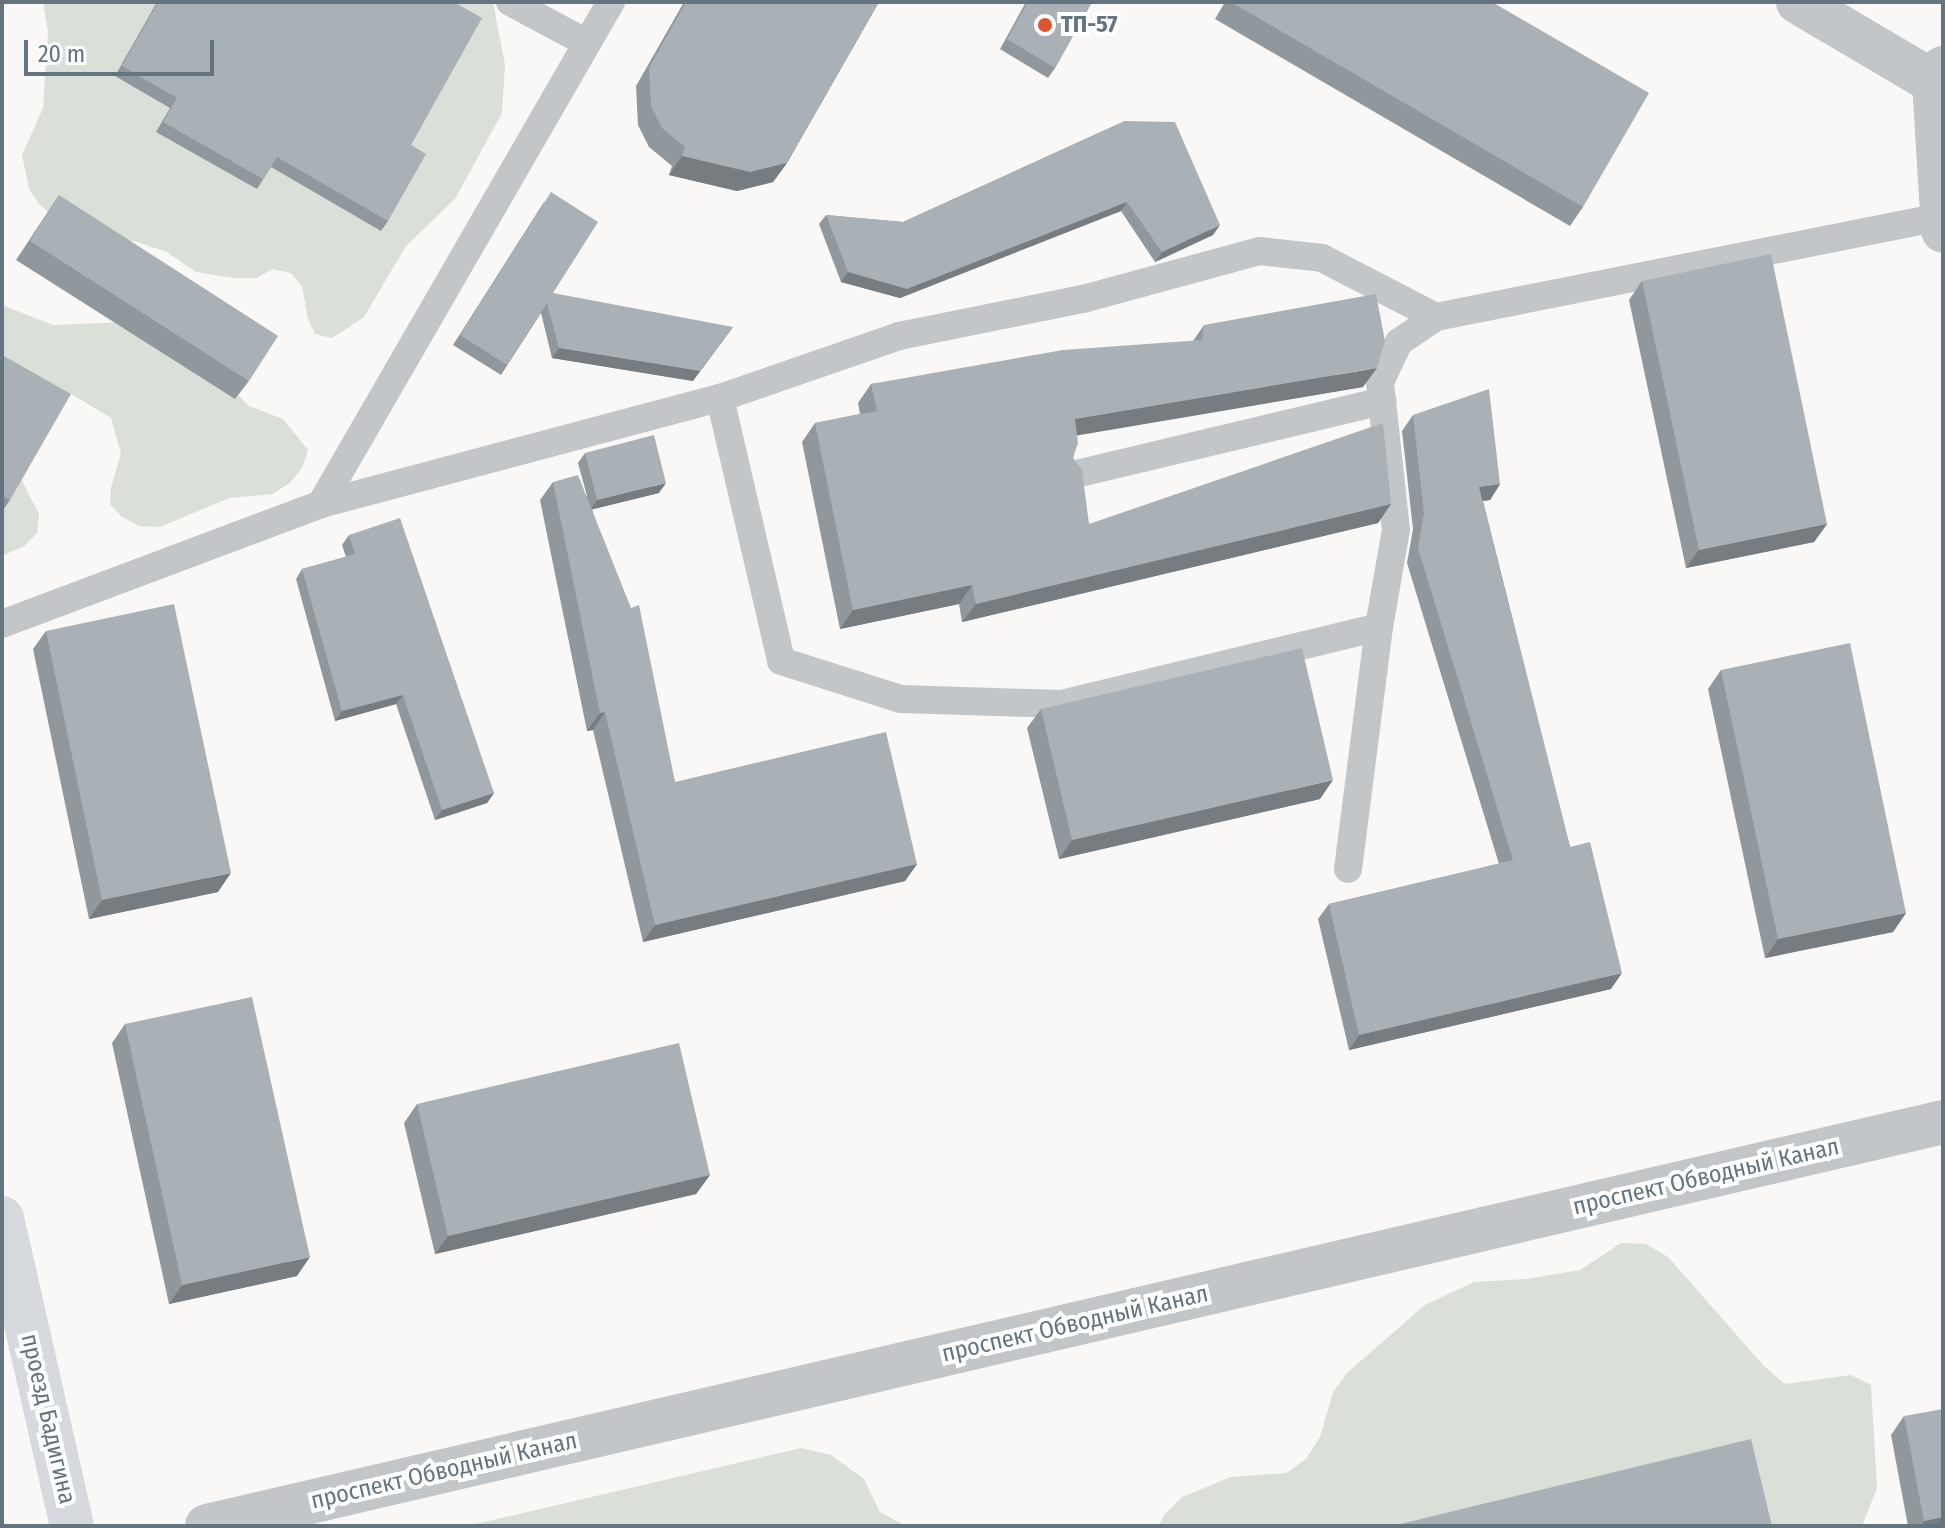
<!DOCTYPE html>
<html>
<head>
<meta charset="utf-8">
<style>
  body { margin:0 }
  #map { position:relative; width:1945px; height:1528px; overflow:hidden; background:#f9f8f6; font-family:"Fira Sans Condensed",sans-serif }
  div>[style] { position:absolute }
  .green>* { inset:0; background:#dadfd7 }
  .service>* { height:28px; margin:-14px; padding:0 14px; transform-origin:14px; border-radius:14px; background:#c2c6c9 }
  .minor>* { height:44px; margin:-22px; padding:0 22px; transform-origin:22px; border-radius:22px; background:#c2c6c9 }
  .tertiary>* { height:44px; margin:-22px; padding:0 22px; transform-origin:22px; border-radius:22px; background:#c2c6c9 }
  .secondary>* { height:44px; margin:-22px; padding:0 22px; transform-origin:22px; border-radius:22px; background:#d6dade }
  .wall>* { inset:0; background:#91989d }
  .shaded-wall>* { inset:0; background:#767c80 }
  .building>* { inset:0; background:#a9b1b7 }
  .dots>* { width:22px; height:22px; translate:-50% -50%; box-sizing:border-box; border:4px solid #fff; border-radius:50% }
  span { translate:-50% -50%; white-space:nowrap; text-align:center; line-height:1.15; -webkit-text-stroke:8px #fff; paint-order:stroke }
  .poi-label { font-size:24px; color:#657580; font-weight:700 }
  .left { translate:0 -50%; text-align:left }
  .street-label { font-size:24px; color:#657580 }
  .frame { position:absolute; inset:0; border:4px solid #657580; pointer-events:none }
  .scale { position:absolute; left:24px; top:40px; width:190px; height:36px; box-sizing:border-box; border:4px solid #657580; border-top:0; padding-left:10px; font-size:24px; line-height:28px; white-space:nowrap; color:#657580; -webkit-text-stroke:6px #fff; paint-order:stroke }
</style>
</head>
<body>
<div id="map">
  <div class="green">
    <i style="clip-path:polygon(43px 2px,493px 2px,505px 65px,502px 113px,455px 199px,406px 246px,364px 317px,332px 338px,315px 334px,308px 319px,302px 286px,291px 273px,273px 269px,256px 278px,234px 278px,196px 272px,167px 252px,134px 241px,116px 242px,52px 215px,39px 204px,29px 189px,22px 155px,43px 108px,48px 32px)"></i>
    <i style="clip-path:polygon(2px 305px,53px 325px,127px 322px,236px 393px,249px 406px,283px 419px,308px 450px,302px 468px,290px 483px,272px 494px,229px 498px,160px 527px,139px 526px,122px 517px,110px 504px,111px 488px,121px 453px,111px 418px,68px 392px,50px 395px,21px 479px,39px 514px,37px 533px,24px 546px,2px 556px)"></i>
    <i style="clip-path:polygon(1621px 1243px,1646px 1244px,1668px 1257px,1764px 1366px,1785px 1384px,1851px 1375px,1871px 1385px,1877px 1488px,1862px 1526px,1159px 1526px,1164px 1515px,1182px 1497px,1231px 1477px,1286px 1473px,1306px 1459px,1320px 1437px,1333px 1392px,1348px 1372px,1425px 1305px,1474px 1282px,1526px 1279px,1580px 1270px)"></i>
    <i style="clip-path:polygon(801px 1448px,831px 1455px,864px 1479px,880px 1512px,906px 1526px,467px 1526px)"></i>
  </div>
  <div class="service">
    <i style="left:510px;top:2px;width:87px;rotate:28deg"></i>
    <i style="left:720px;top:398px;width:270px;rotate:76.9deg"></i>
    <i style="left:781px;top:661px;width:126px;rotate:17.6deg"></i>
    <i style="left:901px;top:699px;width:160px;rotate:1.8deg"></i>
    <i style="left:1061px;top:704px;width:327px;rotate:-13.6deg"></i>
    <i style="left:1076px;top:474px;width:315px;rotate:-13.4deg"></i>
    <i style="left:321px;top:504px;width:580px;rotate:-59.99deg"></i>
    <i style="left:2px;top:624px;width:341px;rotate:-20.6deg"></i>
    <i style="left:321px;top:504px;width:413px;rotate:-14.9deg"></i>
    <i style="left:720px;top:398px;width:189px;rotate:-19.1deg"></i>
    <i style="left:899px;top:336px;width:188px;rotate:-11.4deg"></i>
    <i style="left:1083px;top:299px;width:183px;rotate:-15.2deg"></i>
    <i style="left:1260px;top:251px;width:62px;rotate:6.4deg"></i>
    <i style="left:1322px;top:258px;width:128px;rotate:27.4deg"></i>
    <i style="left:1348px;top:869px;width:244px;rotate:-82.7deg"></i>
    <i style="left:1379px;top:627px;width:98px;rotate:-80.1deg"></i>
    <i style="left:1396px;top:530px;width:149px;rotate:-96.2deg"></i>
    <i style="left:1380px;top:382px;width:44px;rotate:-64.6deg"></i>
    <i style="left:1399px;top:342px;width:45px;rotate:-34deg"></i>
    <i style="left:1436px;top:317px;width:514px;rotate:-11.22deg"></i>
  </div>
  <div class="minor">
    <i style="left:1798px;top:2px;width:158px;rotate:30.5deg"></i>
  </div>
  <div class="tertiary">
    <i style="left:1943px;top:68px;width:17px;rotate:123deg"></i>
    <i style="left:1934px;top:82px;width:149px;rotate:86.5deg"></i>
    <i style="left:207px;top:1526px;width:1782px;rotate:-13.1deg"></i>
  </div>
  <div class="secondary">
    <i style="left:2px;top:1218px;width:316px;rotate:77.2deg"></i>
  </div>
  <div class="wall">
    <i style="clip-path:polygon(157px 2px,454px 2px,388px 221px,381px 231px,271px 167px,257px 189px,156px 132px,170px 108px,115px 76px)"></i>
    <i style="clip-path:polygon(684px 2px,879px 2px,787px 163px,773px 182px,737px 191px,669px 175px,672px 166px,649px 147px,638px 125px,636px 86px)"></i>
    <i style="clip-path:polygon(1026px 2px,1092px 2px,1055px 68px,1048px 78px,1000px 49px)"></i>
    <i style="clip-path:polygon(1225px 2px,1492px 2px,1583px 207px,1570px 226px,1215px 19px)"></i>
    <i style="clip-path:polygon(1125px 121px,1213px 235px,1155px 262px,1121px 211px,900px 298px,841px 282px,819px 224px,826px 215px,903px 222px)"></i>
    <i style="clip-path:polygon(59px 195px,249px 381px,235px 399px,16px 260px)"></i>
    <i style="clip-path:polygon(544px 202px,553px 293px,693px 381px,552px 358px,541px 313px,501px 375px,453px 345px)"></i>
    <i style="clip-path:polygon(1642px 281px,1827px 524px,1814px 542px,1686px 568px,1629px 300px)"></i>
    <i style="clip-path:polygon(1204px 325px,1363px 387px,1077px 435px,1073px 458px,1089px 524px,1391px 504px,1378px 523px,962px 622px,959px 604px,840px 629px,802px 442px,815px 423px,860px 414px,858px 403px,871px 384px,1193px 341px)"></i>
    <i style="clip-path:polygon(2px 355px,10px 500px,2px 512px)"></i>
    <i style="clip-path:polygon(1413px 415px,1500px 484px,1490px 500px,1483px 501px,1570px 847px,1611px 989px,1349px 1050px,1318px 919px,1329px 904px,1499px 864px,1407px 563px,1413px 529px,1402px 431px)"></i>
    <i style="clip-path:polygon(585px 453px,659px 493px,592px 509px,675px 782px,917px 864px,905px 881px,643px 942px,593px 730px,587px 731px,540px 500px,553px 482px,587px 496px,578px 463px)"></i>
    <i style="clip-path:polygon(349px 535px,494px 793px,487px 803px,435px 820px,396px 704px,335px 721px,296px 579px,302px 569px,346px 557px,342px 545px)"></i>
    <i style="clip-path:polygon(46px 631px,218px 892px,89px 919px,33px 649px)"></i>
    <i style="clip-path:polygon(1721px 670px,1906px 913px,1893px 932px,1765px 958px,1708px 689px)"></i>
    <i style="clip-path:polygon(1041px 709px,1320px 799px,1059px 859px,1027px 728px)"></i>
    <i style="clip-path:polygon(125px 1024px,297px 1276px,169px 1304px,112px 1043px)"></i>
    <i style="clip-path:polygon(417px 1104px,710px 1175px,696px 1194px,435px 1254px,404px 1123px)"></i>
    <i style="clip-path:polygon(1904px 1416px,1943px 1526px,1908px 1526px,1891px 1435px)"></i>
  </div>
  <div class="shaded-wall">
    <i style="clip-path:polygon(682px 156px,787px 163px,773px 182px,737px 191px,669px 175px)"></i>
    <i style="clip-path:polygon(1127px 202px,1121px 211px,900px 298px,841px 282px,848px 272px)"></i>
    <i style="clip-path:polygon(1220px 225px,1213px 235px,1155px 262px,1162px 252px)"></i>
    <i style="clip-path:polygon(733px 327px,693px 381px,552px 358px,559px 348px)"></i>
    <i style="clip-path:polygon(1377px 368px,1363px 387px,1062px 438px,1075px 419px)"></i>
    <i style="clip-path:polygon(666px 483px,659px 493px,590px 510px,597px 500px)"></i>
    <i style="clip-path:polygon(1500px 484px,1490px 500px,1468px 502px,1479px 487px)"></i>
    <i style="clip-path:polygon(1391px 504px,1378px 523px,962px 622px,976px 604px)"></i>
    <i style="clip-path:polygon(1827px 524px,1814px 542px,1686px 568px,1699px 550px)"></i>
    <i style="clip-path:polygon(972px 585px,959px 604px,840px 629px,853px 610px)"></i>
    <i style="clip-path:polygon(403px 695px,396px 704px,335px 721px,342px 711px)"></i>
    <i style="clip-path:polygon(605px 712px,593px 730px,587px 731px,600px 713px)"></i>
    <i style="clip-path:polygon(1333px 780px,1320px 799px,1059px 859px,1072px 840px)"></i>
    <i style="clip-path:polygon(494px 793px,487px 803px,435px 820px,442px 810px)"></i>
    <i style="clip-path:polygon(917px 864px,905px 881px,643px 942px,655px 925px)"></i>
    <i style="clip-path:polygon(231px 873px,218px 892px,89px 919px,102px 900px)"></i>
    <i style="clip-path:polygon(1906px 913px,1893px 932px,1765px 958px,1778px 939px)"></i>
    <i style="clip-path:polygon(1622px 973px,1611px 989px,1349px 1050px,1359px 1035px)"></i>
    <i style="clip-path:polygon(710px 1175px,696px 1194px,435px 1254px,448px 1236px)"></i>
    <i style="clip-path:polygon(310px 1257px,297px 1276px,169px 1304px,182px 1285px)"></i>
    <i style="clip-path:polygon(1943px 1517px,1943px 1526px,1921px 1526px,1924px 1521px)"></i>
  </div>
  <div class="building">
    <i style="clip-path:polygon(158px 2px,454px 2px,482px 18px,411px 145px,426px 154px,388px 221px,277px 157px,263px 179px,163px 122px,177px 98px,122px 66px)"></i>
    <i style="clip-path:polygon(686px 2px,879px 2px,787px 163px,750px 172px,682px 156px,685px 147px,662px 128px,651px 106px,649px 68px)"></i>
    <i style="clip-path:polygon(1028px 2px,1092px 2px,1055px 68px,1007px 39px)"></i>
    <i style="clip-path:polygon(1231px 2px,1492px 2px,1649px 93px,1583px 207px)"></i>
    <i style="clip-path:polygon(1125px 121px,1175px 122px,1220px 225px,1162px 252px,1127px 202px,907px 289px,848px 272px,826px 215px,903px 222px)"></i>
    <i style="clip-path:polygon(551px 192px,598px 222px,553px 293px,733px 327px,700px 371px,559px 348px,547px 303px,507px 365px,460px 335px)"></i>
    <i style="clip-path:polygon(59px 195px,278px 336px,249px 381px,30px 241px)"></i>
    <i style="clip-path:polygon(1771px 254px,1827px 524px,1699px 550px,1642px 281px)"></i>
    <i style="clip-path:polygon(1376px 294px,1385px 341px,1377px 368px,1075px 419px,1078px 443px,1073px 458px,1082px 470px,1089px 524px,1383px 423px,1391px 504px,976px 604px,972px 585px,853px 610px,815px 423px,877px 411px,871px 384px,1063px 350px,1202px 340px,1204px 325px)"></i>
    <i style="clip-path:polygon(2px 355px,71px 394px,10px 500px,2px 495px)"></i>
    <i style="clip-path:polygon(1489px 389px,1500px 484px,1479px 487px,1570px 847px,1590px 842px,1622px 973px,1359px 1035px,1329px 904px,1513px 860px,1418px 548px,1424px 513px,1413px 415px)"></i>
    <i style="clip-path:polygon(654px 435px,666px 483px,597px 500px,585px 453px)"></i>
    <i style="clip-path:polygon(578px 475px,631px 608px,639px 605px,675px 782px,886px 732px,917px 864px,655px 925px,605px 712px,600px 713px,553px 482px)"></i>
    <i style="clip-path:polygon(400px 518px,494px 793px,442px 810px,403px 695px,342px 711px,302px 569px,355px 554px,349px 535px)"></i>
    <i style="clip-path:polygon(174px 604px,231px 873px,102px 900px,46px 631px)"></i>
    <i style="clip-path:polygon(1850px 643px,1906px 913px,1778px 939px,1721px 670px)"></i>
    <i style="clip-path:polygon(1302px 648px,1333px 780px,1072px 840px,1041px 709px)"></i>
    <i style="clip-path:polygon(252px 997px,310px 1257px,182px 1285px,125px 1024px)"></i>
    <i style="clip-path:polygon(679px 1043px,710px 1175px,448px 1236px,417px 1104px)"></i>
    <i style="clip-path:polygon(1943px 1409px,1943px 1517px,1924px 1521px,1904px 1416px)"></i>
    <i style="clip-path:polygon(1751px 1439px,1772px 1526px,1392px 1526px)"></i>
  </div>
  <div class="dots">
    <i style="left:1045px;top:25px;background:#dd5531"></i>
  </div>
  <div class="poi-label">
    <span class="left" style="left:1061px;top:25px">ТП-57</span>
  </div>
  <div class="street-label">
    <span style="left:1706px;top:1177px;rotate:-13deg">проспект Обводный Канал</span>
    <span style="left:1075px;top:1324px;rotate:-13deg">проспект Обводный Канал</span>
    <span style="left:48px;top:1419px;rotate:77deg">проезд Бадигина</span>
    <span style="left:444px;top:1471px;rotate:-13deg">проспект Обводный Канал</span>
  </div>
  <div class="frame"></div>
  <div class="scale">20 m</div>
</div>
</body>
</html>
